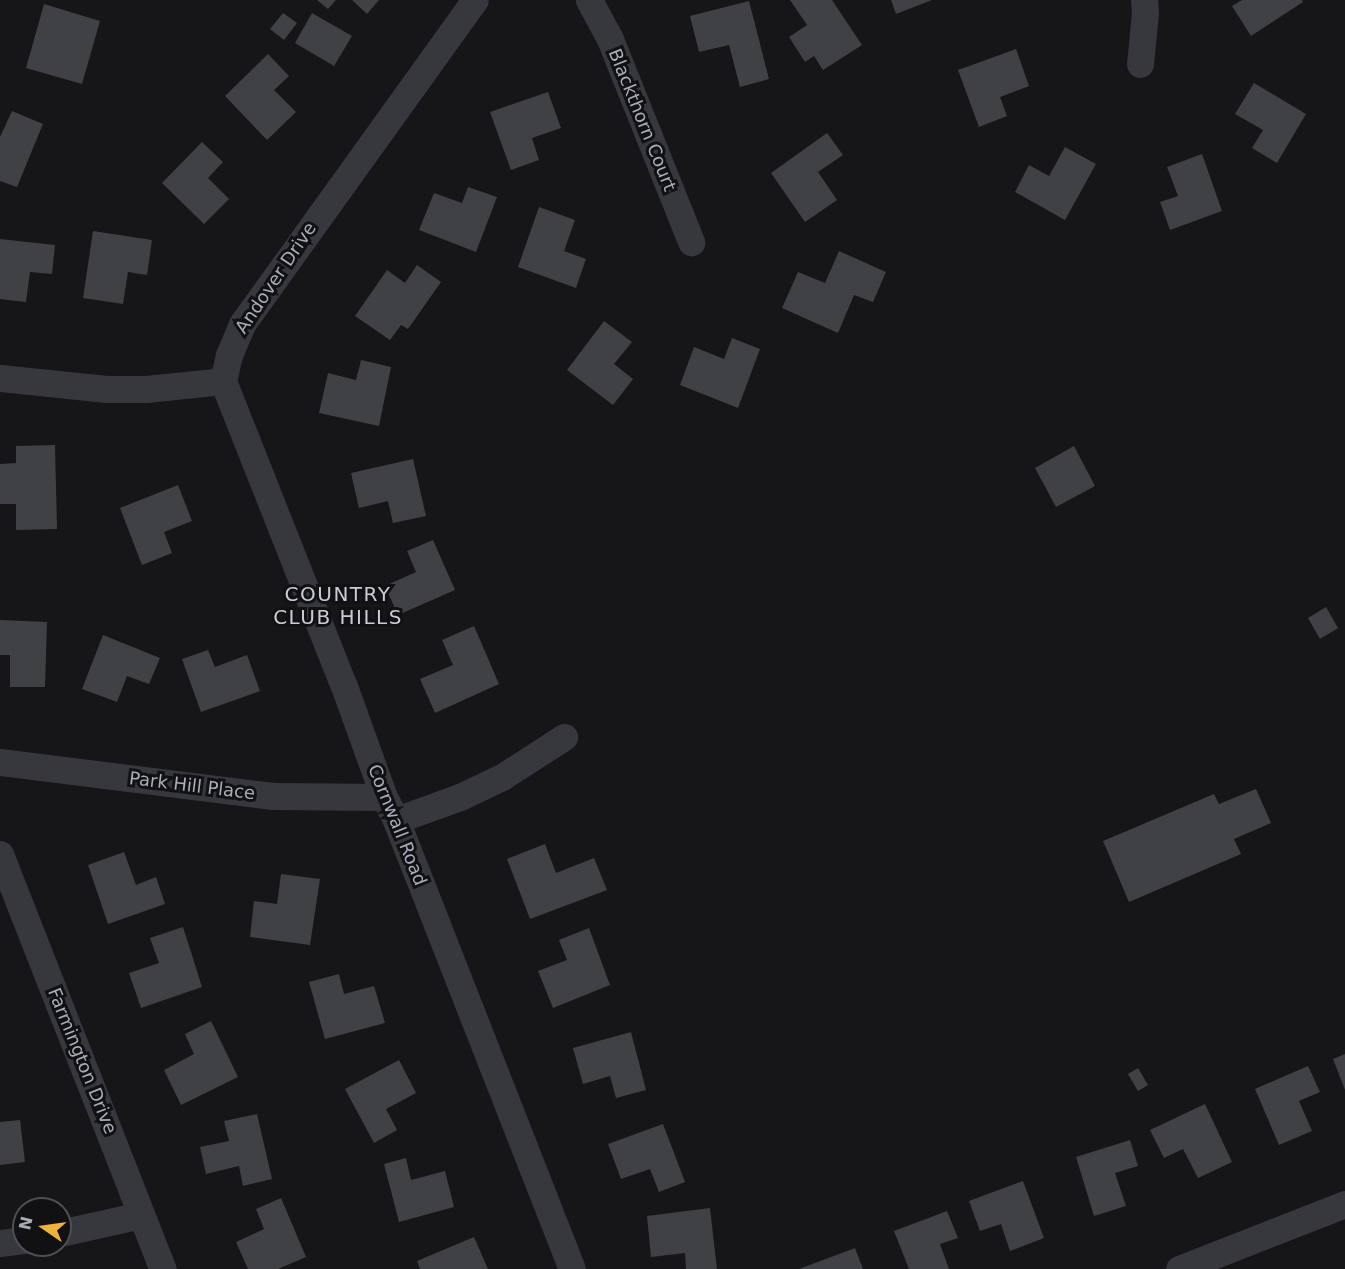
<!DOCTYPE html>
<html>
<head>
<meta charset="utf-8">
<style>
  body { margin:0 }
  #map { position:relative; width:1345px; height:1269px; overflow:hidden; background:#161618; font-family:"DejaVu Sans",sans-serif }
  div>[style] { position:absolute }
  .building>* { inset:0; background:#404145 }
  .minor>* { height:27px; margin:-13.5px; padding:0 13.5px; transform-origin:13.5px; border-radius:13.5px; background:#37383d }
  span { translate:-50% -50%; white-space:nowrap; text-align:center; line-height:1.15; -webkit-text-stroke:6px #111113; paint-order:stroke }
  .street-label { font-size:18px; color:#a8adb8 }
  .neighbourhood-label { font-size:20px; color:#c9ccd4; letter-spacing:1.5px }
  .north { position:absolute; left:12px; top:1197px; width:60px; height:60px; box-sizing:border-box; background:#111113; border:2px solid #4d4f55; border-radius:50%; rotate:283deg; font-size:16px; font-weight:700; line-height:24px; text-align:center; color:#a8adb8 }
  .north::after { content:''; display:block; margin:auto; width:21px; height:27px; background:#eeb338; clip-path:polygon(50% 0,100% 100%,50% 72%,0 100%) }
</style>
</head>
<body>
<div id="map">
  <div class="building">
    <i style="clip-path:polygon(317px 0,336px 0,328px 9px)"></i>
    <i style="clip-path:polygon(352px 0,379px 0,367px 14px)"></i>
    <i style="clip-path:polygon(790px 0,832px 0,862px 45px,823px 70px,814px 56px,805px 62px,789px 37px,807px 25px)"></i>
    <i style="clip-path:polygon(891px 0,932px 0,896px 14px)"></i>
    <i style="clip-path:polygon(1242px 0,1302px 0,1303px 2px,1251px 36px,1232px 6px)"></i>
    <i style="clip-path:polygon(749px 1px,769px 79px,740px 87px,729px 45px,699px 52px,690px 16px)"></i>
    <i style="clip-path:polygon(44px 4px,100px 21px,82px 84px,26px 68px)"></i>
    <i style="clip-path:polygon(283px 13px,297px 23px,284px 40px,270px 29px)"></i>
    <i style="clip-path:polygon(312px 13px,352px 36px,334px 66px,295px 43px)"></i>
    <i style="clip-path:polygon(1016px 49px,1029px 86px,1000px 97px,1007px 116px,979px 127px,958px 70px)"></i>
    <i style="clip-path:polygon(268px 54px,289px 76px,274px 90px,296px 112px,267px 140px,225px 96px)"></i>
    <i style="clip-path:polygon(1254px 83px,1306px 114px,1277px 163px,1252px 148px,1263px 130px,1235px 114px)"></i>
    <i style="clip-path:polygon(548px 92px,561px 128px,532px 138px,539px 160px,511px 170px,490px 112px)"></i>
    <i style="clip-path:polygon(12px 111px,43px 124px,17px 187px,0 181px,0 137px)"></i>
    <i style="clip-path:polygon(827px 133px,843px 155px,818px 172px,837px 200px,805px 222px,771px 173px)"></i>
    <i style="clip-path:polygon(202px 142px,223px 162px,208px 178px,229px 199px,204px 224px,162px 183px)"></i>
    <i style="clip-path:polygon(1065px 147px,1096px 164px,1065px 220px,1015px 192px,1029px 165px,1049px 176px)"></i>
    <i style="clip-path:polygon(1202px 154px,1222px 211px,1170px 230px,1160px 202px,1178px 196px,1167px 167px)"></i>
    <i style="clip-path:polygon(468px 187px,497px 197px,476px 252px,419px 230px,434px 193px,462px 203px)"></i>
    <i style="clip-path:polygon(539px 207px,575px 220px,564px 251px,586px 259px,576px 288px,518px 267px)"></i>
    <i style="clip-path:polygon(93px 231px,152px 240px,147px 275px,128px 272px,123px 304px,83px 298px)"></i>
    <i style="clip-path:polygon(0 239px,55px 245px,52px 274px,30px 272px,26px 302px,0 299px)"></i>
    <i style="clip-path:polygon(839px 251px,886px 272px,873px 302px,854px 295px,838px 333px,782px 308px,798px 272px,825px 283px)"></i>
    <i style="clip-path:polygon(417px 265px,441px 282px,408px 329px,401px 325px,390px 340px,355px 316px,387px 270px,405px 283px)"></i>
    <i style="clip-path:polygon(604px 321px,632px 342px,614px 364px,633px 379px,613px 405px,567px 370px)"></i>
    <i style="clip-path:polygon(732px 338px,760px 349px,738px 408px,680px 385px,694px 347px,724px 359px)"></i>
    <i style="clip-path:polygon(361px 360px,391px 367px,379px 426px,319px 413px,328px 373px,356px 380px)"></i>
    <i style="clip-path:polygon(55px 445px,57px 529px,16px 530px,16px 504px,0 504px,0 464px,16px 463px,16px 446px)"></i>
    <i style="clip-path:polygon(1074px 446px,1095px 486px,1056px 507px,1035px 468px)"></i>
    <i style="clip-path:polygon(413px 459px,426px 516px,393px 523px,388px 501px,359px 508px,351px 473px)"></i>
    <i style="clip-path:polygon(178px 485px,192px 521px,164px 532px,172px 553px,142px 565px,120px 508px)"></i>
    <i style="clip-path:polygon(433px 540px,455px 590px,398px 615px,385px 586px,416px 572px,407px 551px)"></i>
    <i style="clip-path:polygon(1326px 607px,1338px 628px,1320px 639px,1308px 618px)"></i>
    <i style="clip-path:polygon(0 620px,47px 622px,45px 687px,10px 687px,10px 655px,0 655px)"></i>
    <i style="clip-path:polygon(474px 626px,499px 684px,435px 713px,420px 679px,453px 665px,442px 640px)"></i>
    <i style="clip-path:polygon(103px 635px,160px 658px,149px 684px,127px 676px,117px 702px,82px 689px)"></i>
    <i style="clip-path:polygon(208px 650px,215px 667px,247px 655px,260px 691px,201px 712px,182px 659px)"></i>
    <i style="clip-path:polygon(1256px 789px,1271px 823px,1234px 839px,1241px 854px,1129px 902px,1103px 841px,1214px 794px,1219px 804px)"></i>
    <i style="clip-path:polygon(545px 844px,556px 873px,594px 858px,607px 890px,530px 919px,507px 859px)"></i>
    <i style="clip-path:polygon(124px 852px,136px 885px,156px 877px,165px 904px,108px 924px,88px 865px)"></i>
    <i style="clip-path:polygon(281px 874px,320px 879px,310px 945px,250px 937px,254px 901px,277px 904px)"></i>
    <i style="clip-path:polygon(183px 927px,202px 987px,141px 1008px,129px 973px,159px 963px,150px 938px)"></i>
    <i style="clip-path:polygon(589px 928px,610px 985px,553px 1008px,538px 971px,567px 960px,559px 940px)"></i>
    <i style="clip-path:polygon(339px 974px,344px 994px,374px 986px,385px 1023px,325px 1039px,309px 982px)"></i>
    <i style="clip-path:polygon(211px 1021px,238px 1077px,181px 1105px,164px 1070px,194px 1054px,185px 1034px)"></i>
    <i style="clip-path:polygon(631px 1032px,646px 1090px,616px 1098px,610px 1076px,583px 1084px,573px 1048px)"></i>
    <i style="clip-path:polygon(1345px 1054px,1345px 1090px,1333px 1059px)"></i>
    <i style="clip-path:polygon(399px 1060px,416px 1093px,386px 1109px,397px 1130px,374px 1143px,345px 1089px)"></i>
    <i style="clip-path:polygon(1308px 1066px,1320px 1092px,1299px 1101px,1312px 1131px,1279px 1145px,1255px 1089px)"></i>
    <i style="clip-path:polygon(1138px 1068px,1148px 1085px,1138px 1091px,1128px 1074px)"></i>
    <i style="clip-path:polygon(1205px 1104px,1232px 1162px,1198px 1178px,1183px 1149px,1164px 1158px,1150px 1130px)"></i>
    <i style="clip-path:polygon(257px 1114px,272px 1179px,243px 1186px,239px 1166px,206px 1174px,200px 1147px,229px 1141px,224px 1121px)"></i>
    <i style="clip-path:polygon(20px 1120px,25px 1162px,0 1165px,0 1122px)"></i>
    <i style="clip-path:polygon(663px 1124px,685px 1182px,659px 1192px,650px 1169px,621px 1179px,608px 1144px)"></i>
    <i style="clip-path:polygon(1130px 1140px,1138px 1166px,1115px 1173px,1126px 1206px,1094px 1216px,1076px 1157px)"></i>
    <i style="clip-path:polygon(406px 1158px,411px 1180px,445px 1171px,454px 1207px,399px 1222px,384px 1164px)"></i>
    <i style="clip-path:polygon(1023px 1181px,1044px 1238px,1010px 1251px,1001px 1224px,980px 1231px,969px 1201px)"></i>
    <i style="clip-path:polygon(281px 1198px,306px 1257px,278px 1269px,248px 1269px,236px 1242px,264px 1229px,256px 1209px)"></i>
    <i style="clip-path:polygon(710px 1208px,717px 1269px,686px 1269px,685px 1253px,651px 1257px,647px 1216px)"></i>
    <i style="clip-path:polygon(947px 1211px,958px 1238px,940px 1244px,949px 1269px,909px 1269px,894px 1231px)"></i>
    <i style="clip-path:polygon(474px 1237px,488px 1269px,420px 1269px,417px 1261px)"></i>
    <i style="clip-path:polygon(855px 1248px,863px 1269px,799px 1269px)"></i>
  </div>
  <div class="minor">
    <i style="left:589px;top:0;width:44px;rotate:61.7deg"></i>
    <i style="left:610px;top:39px;width:219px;rotate:68.2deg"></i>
    <i style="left:1140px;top:64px;width:51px;rotate:-84.4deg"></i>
    <i style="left:1145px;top:13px;width:13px;rotate:-94deg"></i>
    <i style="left:0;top:378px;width:107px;rotate:5.9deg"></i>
    <i style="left:106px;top:389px;width:40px"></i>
    <i style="left:146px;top:389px;width:77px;rotate:-5.9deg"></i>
    <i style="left:223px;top:381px;width:328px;rotate:68.4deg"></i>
    <i style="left:344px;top:686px;width:118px;rotate:70.2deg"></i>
    <i style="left:384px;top:797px;width:26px;rotate:62deg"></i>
    <i style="left:396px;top:820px;width:482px;rotate:68.6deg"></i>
    <i style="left:223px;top:381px;width:27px;rotate:-77deg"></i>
    <i style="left:229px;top:355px;width:34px;rotate:-67deg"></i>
    <i style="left:242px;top:324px;width:399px;rotate:-54.3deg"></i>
    <i style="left:0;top:762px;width:275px;rotate:7.1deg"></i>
    <i style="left:273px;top:796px;width:111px;rotate:0.5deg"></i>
    <i style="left:396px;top:820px;width:68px;rotate:-19.8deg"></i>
    <i style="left:460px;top:797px;width:47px;rotate:-25.5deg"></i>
    <i style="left:502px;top:777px;width:74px;rotate:-32.8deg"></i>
    <i style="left:0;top:854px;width:446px;rotate:68.6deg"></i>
    <i style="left:60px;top:1233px;width:83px;rotate:-12.5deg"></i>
    <i style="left:0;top:1243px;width:24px;rotate:-7deg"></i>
    <i style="left:1179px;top:1269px;width:178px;rotate:-21.4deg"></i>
  </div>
  <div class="street-label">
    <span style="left:642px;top:120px;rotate:68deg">Blackthorn Court</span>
    <span style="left:276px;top:278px;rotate:-56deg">Andover Drive</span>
    <span style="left:192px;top:786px;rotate:7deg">Park Hill Place</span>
    <span style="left:397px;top:825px;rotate:68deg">Cornwall Road</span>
    <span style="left:82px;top:1061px;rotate:68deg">Farmington Drive</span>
  </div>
  <div class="neighbourhood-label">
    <span style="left:338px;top:606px">COUNTRY<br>CLUB HILLS</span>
  </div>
  <div class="north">N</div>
</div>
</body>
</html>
